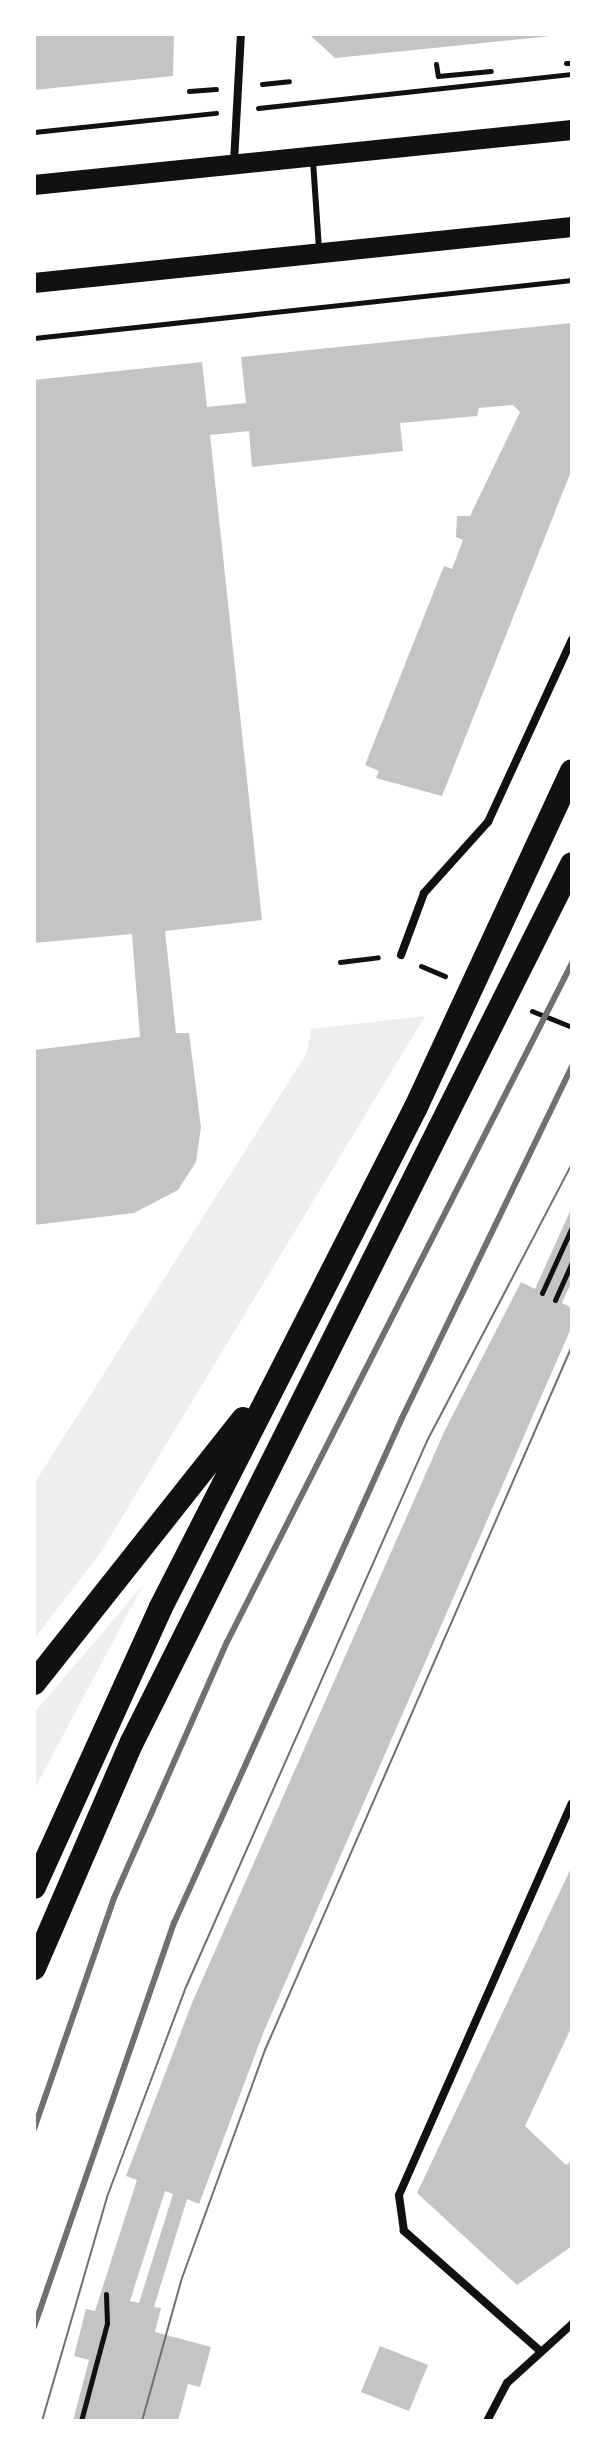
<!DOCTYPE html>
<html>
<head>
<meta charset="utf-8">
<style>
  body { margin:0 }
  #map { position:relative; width:606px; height:2455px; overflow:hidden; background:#fff; font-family:"Sofia Sans Condensed",sans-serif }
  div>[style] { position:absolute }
  .green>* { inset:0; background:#eee }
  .building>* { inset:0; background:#c4c4c4 }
  .path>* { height:5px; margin:-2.5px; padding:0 2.5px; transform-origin:2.5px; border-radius:2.5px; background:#111 }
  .service>* { height:6px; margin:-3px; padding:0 3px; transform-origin:3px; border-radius:3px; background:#111 }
  .minor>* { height:8px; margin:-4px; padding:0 4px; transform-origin:4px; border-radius:4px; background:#111 }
  .primary>* { height:20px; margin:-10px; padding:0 10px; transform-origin:10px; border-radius:10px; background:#111 }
  .motorway>* { height:24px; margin:-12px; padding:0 12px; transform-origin:12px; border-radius:12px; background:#111 }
  .tram>* { height:2px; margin:-1px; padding:0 1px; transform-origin:1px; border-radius:1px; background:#707070 }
  .rail>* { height:6px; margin:-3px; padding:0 3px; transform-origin:3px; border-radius:3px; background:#707070 }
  span { translate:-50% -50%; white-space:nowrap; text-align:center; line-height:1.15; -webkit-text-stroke:6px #fff; paint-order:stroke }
  .frame { position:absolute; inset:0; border:36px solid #fff; pointer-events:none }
</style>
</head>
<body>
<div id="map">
  <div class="green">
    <i style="clip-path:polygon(425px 1016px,101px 1552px,34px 1639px,34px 1484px,307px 1053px,311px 1029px)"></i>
    <i style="clip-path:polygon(143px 1585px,34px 1790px,34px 1713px)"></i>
  </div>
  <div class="building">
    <i style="clip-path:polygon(34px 34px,174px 34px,173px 76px,34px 90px)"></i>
    <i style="clip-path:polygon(309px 34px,551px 34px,551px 36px,335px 58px)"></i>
    <i style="clip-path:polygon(572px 323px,572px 469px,442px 796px,376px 778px,379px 771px,365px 765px,444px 566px,452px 569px,463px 540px,456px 537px,457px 516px,470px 516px,520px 412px,513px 405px,479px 408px,477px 416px,400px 423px,403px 451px,252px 467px,249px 431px,210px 435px,262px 920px,165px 931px,176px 1033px,189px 1033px,201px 1127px,196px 1162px,178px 1190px,134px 1213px,34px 1225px,34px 1050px,140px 1037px,132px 934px,34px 943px,34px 380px,202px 362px,207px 407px,246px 403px,241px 357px)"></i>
    <i style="clip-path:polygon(evenodd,572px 1207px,572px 1281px,562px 1303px,572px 1308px,572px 1326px,264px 2031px,199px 2204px,187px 2199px,154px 2307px,161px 2308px,155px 2332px,211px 2347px,200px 2387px,188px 2384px,178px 2421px,73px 2421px,89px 2360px,74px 2356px,86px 2309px,95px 2311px,137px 2180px,126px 2176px,192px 2003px,445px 1430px,521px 1282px,535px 1289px,572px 1207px,165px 2191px,173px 2194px,139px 2303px,130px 2301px,165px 2191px)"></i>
    <i style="clip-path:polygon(572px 1866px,572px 2026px,525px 2126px,566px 2165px,572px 2161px,572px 2246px,517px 2285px,417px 2193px)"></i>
    <i style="clip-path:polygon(380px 2346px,428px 2365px,409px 2411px,361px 2392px)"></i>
  </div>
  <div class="path">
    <i style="left:566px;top:63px;width:6px"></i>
    <i style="left:436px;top:64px;width:12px;rotate:81deg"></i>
    <i style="left:438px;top:76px;width:53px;rotate:-5.4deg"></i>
    <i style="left:262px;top:84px;width:27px;rotate:-6deg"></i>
    <i style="left:189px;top:91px;width:27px;rotate:-4deg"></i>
    <i style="left:258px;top:108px;width:316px;rotate:-6.2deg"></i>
    <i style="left:34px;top:132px;width:183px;rotate:-6deg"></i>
    <i style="left:34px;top:338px;width:541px;rotate:-6.15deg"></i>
    <i style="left:340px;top:962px;width:38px;rotate:-7deg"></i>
    <i style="left:421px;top:966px;width:26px;rotate:23deg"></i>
    <i style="left:532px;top:1011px;width:43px;rotate:21.8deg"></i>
    <i style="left:542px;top:1293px;width:72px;rotate:-65.6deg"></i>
    <i style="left:555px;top:1300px;width:42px;rotate:-65.9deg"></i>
    <i style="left:81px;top:2421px;width:101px;rotate:-75.1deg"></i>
    <i style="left:107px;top:2323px;width:29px;rotate:-92deg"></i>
  </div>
  <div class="service">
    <i style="left:313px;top:161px;width:89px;rotate:86.1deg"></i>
  </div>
  <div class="minor">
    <i style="left:234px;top:162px;width:128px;rotate:-86.9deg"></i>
    <i style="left:401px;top:955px;width:66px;rotate:-69.6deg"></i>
    <i style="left:424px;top:893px;width:96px;rotate:-48deg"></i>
    <i style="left:488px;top:822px;width:201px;rotate:-65.3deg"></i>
    <i style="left:538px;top:2349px;width:179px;rotate:-138.6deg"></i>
    <i style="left:404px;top:2231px;width:36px;rotate:-98deg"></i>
    <i style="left:399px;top:2195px;width:428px;rotate:-66.2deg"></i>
    <i style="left:487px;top:2421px;width:43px;rotate:-62.2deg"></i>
    <i style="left:507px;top:2383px;width:88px;rotate:-42.2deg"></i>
  </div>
  <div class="primary">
    <i style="left:34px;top:185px;width:541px;rotate:-5.84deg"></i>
    <i style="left:34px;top:283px;width:541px;rotate:-5.94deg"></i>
  </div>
  <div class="motorway">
    <i style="left:34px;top:1683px;width:337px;rotate:-51.6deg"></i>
    <i style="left:34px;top:1887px;width:307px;rotate:-65.6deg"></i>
    <i style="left:161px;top:1607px;width:561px;rotate:-62.98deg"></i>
    <i style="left:416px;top:1107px;width:370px;rotate:-65.1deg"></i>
    <i style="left:34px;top:1968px;width:246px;rotate:-66.6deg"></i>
    <i style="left:132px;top:1742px;width:982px;rotate:-63.38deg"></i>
  </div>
  <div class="tram">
    <i style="left:42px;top:2421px;width:233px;rotate:-73.8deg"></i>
    <i style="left:107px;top:2197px;width:224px;rotate:-69.4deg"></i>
    <i style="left:186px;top:1987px;width:597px;rotate:-66.18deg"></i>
    <i style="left:427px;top:1441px;width:313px;rotate:-62.4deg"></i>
    <i style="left:142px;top:2421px;width:148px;rotate:-74.4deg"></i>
    <i style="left:182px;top:2278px;width:243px;rotate:-70deg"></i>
    <i style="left:265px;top:2050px;width:768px;rotate:-66.44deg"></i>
  </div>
  <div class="rail">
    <i style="left:34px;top:2129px;width:244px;rotate:-70.9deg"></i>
    <i style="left:114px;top:1898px;width:280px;rotate:-66.2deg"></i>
    <i style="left:227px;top:1642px;width:762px;rotate:-63.06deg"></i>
    <i style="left:34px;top:2327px;width:428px;rotate:-70.9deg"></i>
    <i style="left:174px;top:1923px;width:554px;rotate:-65.7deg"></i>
    <i style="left:402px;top:1418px;width:391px;rotate:-64.2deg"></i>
  </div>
  <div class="frame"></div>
</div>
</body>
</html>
